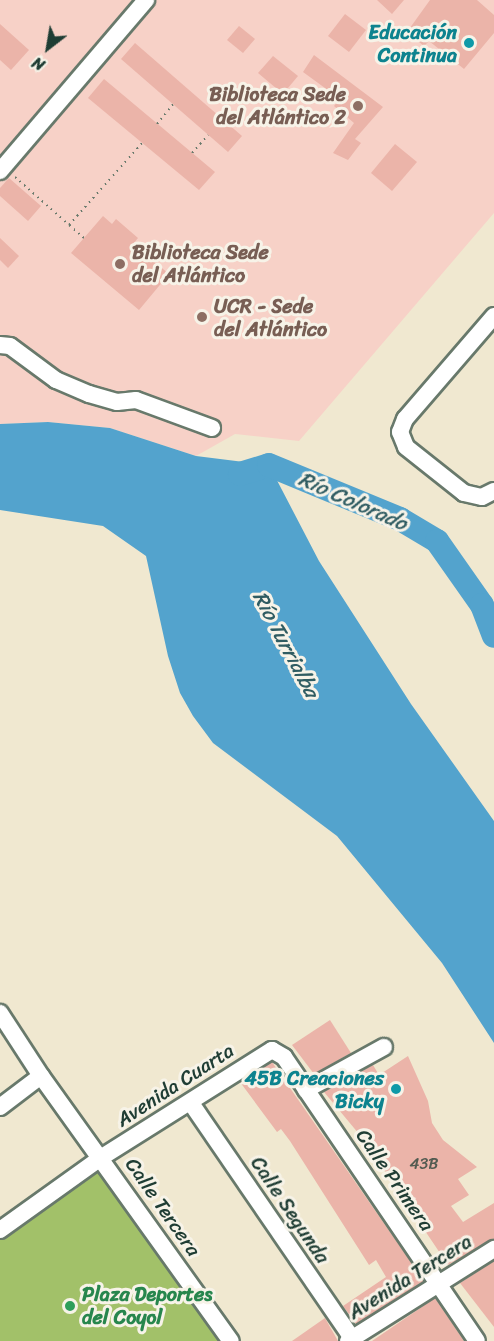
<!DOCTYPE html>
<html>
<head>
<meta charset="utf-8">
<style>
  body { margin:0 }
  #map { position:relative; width:494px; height:1341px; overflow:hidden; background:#f0e8d0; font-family:Sriracha,sans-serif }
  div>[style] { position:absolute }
  .built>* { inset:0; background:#f7d1c7 }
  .green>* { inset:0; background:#a2c169 }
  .water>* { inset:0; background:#53a3cd }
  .river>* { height:24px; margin:-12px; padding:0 12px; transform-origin:12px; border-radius:12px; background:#53a3cd }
  .building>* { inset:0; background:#ebb4a9 }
  .path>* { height:2px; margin-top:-1px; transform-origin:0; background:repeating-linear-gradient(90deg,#68796b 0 1.5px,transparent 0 6px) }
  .roads { filter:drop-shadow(2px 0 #68796b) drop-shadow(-2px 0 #68796b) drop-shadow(0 2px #68796b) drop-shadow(0 -2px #68796b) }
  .minor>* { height:16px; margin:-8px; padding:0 8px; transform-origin:8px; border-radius:8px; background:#fff }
  .dots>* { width:16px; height:16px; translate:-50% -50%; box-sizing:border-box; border:3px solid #f7f3e8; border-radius:50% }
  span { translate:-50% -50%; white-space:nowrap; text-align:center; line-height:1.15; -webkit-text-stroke:6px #f7f3e8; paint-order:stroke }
  .number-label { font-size:16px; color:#525b51 }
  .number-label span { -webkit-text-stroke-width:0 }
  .culture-label { font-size:20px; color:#0d838f; font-weight:700 }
  .right { translate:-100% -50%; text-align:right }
  .education-label { font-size:20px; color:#785e54; font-weight:700 }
  .left { translate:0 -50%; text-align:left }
  .street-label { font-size:20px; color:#1f3d34 }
  .leisure-label { font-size:20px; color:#27864d; font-weight:700 }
  .water-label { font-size:21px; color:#2f5c62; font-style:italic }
  .north { position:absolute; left:18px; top:18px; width:60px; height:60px; -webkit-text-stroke:4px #f7f3e8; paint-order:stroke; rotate:211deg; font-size:16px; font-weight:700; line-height:24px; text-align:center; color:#1f3d34 }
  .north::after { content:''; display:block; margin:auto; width:21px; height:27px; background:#1f3d34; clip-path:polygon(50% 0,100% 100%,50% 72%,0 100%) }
</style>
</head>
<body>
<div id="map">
  <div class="built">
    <i style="clip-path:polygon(0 0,494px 0,494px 213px,299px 441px,235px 434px,196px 456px,110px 428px,48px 422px,0 424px)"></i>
  </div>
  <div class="green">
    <i style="clip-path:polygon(99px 1169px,219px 1341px,0 1341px,0 1240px)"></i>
  </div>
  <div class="water">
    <i style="clip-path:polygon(48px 422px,110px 428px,196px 456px,269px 465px,319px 561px,411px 704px,494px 821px,494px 1043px,442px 963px,337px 836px,213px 743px,193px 716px,180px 693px,168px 656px,146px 556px,103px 526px,0 510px,0 424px)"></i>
  </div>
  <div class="river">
    <i style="left:240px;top:474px;width:30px;rotate:-17deg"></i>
    <i style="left:269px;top:465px;width:142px;rotate:22.4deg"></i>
    <i style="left:400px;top:519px;width:43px;rotate:30.7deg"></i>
    <i style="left:437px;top:541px;width:78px;rotate:54.9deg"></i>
    <i style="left:482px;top:605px;width:33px;rotate:69deg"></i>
  </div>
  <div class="building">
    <i style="clip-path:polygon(377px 0,404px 0,392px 14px)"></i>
    <i style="clip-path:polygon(430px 0,477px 0,494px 15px,494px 33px,464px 69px,429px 41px,424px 46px,407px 32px)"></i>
    <i style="clip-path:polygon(345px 14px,366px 30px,349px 52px,328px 36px)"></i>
    <i style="clip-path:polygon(0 24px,29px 50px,11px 70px,0 60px)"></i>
    <i style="clip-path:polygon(239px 26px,255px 39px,243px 53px,227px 40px)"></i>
    <i style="clip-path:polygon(135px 43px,242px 136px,228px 152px,121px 59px)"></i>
    <i style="clip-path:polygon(314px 55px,383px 107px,355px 139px,361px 143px,348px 160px,333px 153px,354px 123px,334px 106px,340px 99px,303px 72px)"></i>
    <i style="clip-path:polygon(273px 56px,298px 76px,283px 94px,258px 73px)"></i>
    <i style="clip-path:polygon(104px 79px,215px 172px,199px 190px,88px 98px)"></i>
    <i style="clip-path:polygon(395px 144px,417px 162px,392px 191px,371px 173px)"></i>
    <i style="clip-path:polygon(9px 178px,41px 206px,28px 221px,0 196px,0 188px)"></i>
    <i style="clip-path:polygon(103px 216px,112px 224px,116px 219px,138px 238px,133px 244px,169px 274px,139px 310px,71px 253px)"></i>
    <i style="clip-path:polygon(0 238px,19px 256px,8px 268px,0 260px)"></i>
    <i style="clip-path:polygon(330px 1020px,351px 1053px,314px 1074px,292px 1045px)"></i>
    <i style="clip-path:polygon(408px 1056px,428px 1101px,432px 1123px,443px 1140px,477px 1167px,458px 1179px,469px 1195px,451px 1206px,463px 1222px,494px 1203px,494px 1239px,448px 1265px,364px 1140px,324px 1092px,373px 1065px,379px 1075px)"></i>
    <i style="clip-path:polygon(272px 1062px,424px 1281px,356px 1324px,343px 1306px,386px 1277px,376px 1260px,369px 1265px,290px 1141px,281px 1129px,277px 1132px,240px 1082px)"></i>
    <i style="clip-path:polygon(494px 1261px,494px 1327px,460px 1283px)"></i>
    <i style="clip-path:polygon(435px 1298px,464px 1341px,372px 1341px,413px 1313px)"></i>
    <i style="clip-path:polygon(325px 1318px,338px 1341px,292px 1341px)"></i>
  </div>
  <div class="path">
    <i style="left:157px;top:124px;width:26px;rotate:-51deg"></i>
    <i style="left:192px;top:153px;width:24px;rotate:-48deg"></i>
    <i style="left:15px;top:177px;width:72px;rotate:41.6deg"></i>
    <i style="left:84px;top:238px;width:20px;rotate:-139deg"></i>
    <i style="left:69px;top:225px;width:110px;rotate:-48.3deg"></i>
  </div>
  <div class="roads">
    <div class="minor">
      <i style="left:0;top:171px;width:225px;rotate:-49.5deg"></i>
      <i style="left:494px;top:316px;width:136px;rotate:130.8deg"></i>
      <i style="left:405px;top:419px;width:14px;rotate:111deg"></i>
      <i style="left:400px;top:432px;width:16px;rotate:68deg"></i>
      <i style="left:406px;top:447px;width:74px;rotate:38.4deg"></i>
      <i style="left:464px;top:493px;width:18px;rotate:13deg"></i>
      <i style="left:482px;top:497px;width:13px;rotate:-27deg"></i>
      <i style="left:0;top:345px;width:10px;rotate:6deg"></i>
      <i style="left:10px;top:346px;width:57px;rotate:36.5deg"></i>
      <i style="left:56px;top:380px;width:36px;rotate:23deg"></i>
      <i style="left:89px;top:394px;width:29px;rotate:16deg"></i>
      <i style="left:117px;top:402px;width:19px;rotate:-6deg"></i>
      <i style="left:136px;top:400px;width:81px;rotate:20.2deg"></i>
      <i style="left:0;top:1013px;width:75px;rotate:56.9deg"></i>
      <i style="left:41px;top:1076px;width:326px;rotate:54.4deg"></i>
      <i style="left:306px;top:1090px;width:89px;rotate:-28.9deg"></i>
      <i style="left:191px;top:1103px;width:288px;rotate:55.6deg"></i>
      <i style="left:0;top:1107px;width:51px;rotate:-37.1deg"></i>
      <i style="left:0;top:1230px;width:125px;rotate:-35.6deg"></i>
      <i style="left:102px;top:1157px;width:201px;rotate:-32.2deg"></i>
      <i style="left:272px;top:1050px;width:14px;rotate:30deg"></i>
      <i style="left:284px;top:1057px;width:343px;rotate:55.8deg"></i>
      <i style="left:348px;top:1341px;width:173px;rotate:-32.2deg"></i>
    </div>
  </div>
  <div class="dots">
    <i style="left:469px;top:43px;background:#0f9aa8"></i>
    <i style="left:358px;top:106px;background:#8d6e63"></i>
    <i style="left:120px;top:264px;background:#8d6e63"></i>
    <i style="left:202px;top:317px;background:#8d6e63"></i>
    <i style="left:396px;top:1089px;background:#0f9aa8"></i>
    <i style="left:70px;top:1306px;background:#2e9e5b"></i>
  </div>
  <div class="number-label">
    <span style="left:424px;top:1164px">43B</span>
  </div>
  <div class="culture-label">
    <span class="right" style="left:457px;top:44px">Educación<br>Continua</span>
    <span class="right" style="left:384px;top:1090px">45B Creaciones<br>Bicky</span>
  </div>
  <div class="education-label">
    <span class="right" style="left:346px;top:106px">Biblioteca Sede<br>del Atlántico 2</span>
    <span class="left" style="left:132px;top:264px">Biblioteca Sede<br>del Atlántico</span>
    <span class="left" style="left:214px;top:318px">UCR - Sede<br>del Atlántico</span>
  </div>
  <div class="street-label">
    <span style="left:175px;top:1085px;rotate:-33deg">Avenida Cuarta</span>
    <span style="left:395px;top:1180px;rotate:55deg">Calle Primera</span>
    <span style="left:163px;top:1207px;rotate:55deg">Calle Tercera</span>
    <span style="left:290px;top:1210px;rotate:56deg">Calle Segunda</span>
    <span style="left:410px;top:1277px;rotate:-32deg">Avenida Tercera</span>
  </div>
  <div class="leisure-label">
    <span class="left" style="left:82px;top:1306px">Plaza Deportes<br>del Coyol</span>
  </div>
  <div class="water-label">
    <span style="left:353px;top:501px;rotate:24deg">Río Colorado</span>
    <span style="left:286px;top:644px;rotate:62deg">Río Turrialba</span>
  </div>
  <div class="north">N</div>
</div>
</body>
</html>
